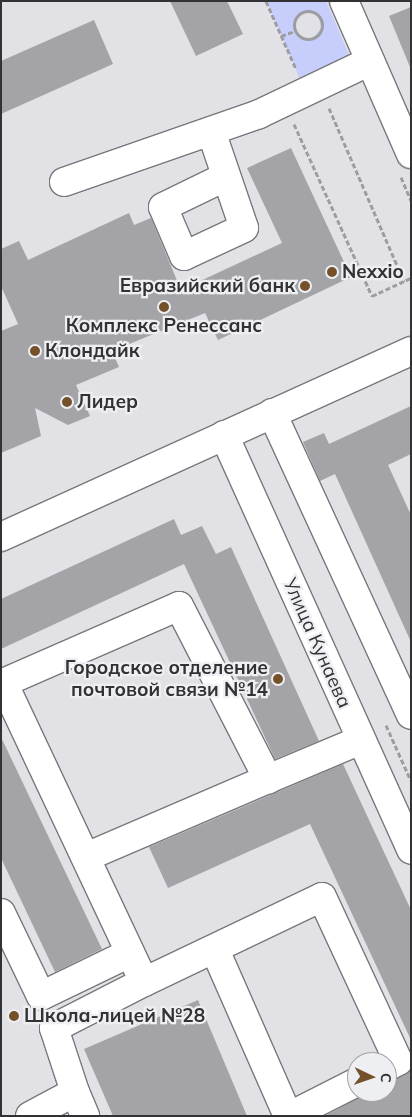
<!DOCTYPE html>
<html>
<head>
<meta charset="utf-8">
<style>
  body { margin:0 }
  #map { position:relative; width:412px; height:1117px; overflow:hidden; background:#e1e1e6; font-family:Mulish,sans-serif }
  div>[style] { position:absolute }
  .green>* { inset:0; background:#c7cefb }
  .building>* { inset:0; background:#a3a3a8 }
  .path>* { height:3px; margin-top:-1.5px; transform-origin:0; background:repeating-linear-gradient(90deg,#9d9da1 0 5px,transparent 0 7.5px) }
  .path>.ring { margin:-1.5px; padding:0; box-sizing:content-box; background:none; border:3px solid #9d9da1; border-radius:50% }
  .roads { filter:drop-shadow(1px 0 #77787c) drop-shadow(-1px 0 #77787c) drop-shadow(0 1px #77787c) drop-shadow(0 -1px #77787c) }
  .minor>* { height:28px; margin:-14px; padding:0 14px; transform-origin:14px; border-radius:14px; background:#fff }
  .dots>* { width:14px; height:14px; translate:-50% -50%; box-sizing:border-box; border:2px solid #eeeff3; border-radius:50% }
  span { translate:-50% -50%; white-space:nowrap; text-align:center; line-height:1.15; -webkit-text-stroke:4.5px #eeeff3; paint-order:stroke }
  .poi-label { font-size:19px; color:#323234; font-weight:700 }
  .left { translate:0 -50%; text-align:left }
  .right { translate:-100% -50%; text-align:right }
  .street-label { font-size:19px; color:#323234 }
  .frame { position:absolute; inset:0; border:2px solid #323234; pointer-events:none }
  .north { position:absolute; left:347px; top:1052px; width:50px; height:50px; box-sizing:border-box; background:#eeeff3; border:1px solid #a3a3a7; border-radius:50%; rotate:93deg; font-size:14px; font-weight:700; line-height:20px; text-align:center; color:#323234 }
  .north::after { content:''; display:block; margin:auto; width:18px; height:22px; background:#74512a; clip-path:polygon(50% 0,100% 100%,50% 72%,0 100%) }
</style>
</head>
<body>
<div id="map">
  <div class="green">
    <i style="clip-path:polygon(evenodd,266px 1px,326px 1px,355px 69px,306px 93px,266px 1px,309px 11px,318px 15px,321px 28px,313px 38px,304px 39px,297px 35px,294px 21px,300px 13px,309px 11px)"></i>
  </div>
  <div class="building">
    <i style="clip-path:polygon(170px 1px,227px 1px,243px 34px,196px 56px)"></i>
    <i style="clip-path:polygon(411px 7px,411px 67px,410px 67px,389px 16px)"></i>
    <i style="clip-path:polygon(94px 20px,113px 64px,1px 114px,1px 61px)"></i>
    <i style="clip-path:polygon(291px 148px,351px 277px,218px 340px,205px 313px,112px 351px,119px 367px,76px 385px,90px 416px,68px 425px,35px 408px,41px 436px,1px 453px,1px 331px,18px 324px,1px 286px,1px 249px,19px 241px,28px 260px,129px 213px,134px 225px,151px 218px,181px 290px,282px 243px,247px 168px)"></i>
    <i style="clip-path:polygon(411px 406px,411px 454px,388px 465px,411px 515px,411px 642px,335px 474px,320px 481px,303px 442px,324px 433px,329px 444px)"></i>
    <i style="clip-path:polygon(174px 519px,181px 535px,202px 526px,216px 554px,231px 547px,319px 741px,275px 759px,184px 564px,1px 649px,1px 599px)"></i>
    <i style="clip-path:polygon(1px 737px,102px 949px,55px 972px,1px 858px)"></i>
    <i style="clip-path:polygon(343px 764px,411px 910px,411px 1040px,310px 824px,168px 888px,149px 847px)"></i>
    <i style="clip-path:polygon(198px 1000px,247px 1116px,113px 1116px,84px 1049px)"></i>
    <i style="clip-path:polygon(411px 1070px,411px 1116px,325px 1116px,369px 1092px,387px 1092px,387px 1083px)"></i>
  </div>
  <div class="path">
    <i style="left:266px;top:1px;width:74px;rotate:66.2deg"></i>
    <i class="ring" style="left:294px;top:11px;width:25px;height:25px"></i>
    <i style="left:281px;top:36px;width:15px;rotate:-20deg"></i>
    <i style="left:329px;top:108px;width:189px;rotate:66.6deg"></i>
    <i style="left:294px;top:124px;width:189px;rotate:65.6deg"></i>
    <i style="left:372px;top:296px;width:43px;rotate:-24.8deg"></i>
    <i style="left:401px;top:177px;width:26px;rotate:67deg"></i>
    <i style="left:386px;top:725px;width:61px;rotate:65.9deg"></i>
  </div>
  <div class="roads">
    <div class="minor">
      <i style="left:344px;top:1px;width:167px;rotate:66.4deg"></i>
      <i style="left:211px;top:131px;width:102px;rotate:71.2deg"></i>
      <i style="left:244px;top:228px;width:66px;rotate:155deg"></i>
      <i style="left:184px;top:256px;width:53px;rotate:-113.2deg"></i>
      <i style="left:163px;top:207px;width:69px;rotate:-25.8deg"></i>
      <i style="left:64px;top:182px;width:207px;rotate:-19.2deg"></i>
      <i style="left:259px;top:114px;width:123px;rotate:-25.5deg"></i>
      <i style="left:272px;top:413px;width:332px;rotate:65.3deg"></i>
      <i style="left:224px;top:435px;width:455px;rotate:65.7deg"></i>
      <i style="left:1px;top:537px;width:450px;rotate:-24.4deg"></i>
      <i style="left:86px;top:857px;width:198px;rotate:-23.2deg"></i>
      <i style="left:1px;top:913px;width:92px;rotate:64.3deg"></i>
      <i style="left:41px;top:996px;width:99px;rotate:-25.8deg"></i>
      <i style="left:215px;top:950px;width:181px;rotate:66.3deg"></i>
      <i style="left:144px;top:982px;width:197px;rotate:-25.5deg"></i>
      <i style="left:322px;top:897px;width:181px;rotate:65.1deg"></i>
      <i style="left:398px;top:1061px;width:13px;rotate:151deg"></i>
      <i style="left:75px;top:1092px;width:26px;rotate:67deg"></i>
      <i style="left:30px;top:1116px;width:51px;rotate:-28.1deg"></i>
      <i style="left:75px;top:1092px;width:67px;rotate:-108.2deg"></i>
      <i style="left:54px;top:1028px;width:101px;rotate:-27.1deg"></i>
      <i style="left:144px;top:982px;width:331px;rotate:-115.2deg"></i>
      <i style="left:3px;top:683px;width:192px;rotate:-23.6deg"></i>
      <i style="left:179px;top:606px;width:195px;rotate:62.8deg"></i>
      <i style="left:268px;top:779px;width:101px;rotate:-22.8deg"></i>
      <i style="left:290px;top:1116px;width:75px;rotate:-26.9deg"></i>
    </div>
  </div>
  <div class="dots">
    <i style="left:332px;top:272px;background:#74512a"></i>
    <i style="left:305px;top:286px;background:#74512a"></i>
    <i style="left:164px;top:307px;background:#74512a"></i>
    <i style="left:35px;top:351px;background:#74512a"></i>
    <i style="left:67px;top:402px;background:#74512a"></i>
    <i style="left:278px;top:679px;background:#74512a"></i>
    <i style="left:14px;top:1016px;background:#74512a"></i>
  </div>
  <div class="poi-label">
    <span class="left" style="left:342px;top:272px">Nexxio</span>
    <span class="right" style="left:295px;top:286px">Евразийский банк</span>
    <span style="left:164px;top:326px">Комплекс Ренессанс</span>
    <span class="left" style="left:45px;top:351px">Клондайк</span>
    <span class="left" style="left:77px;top:402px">Лидер</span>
    <span class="right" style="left:268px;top:679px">Городское отделение<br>почтовой связи №14</span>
    <span class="left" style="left:24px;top:1016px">Школа-лицей №28</span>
  </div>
  <div class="street-label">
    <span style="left:317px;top:643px;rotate:66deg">Улица Кунаева</span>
  </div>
  <div class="frame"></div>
  <div class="north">С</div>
</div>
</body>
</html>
